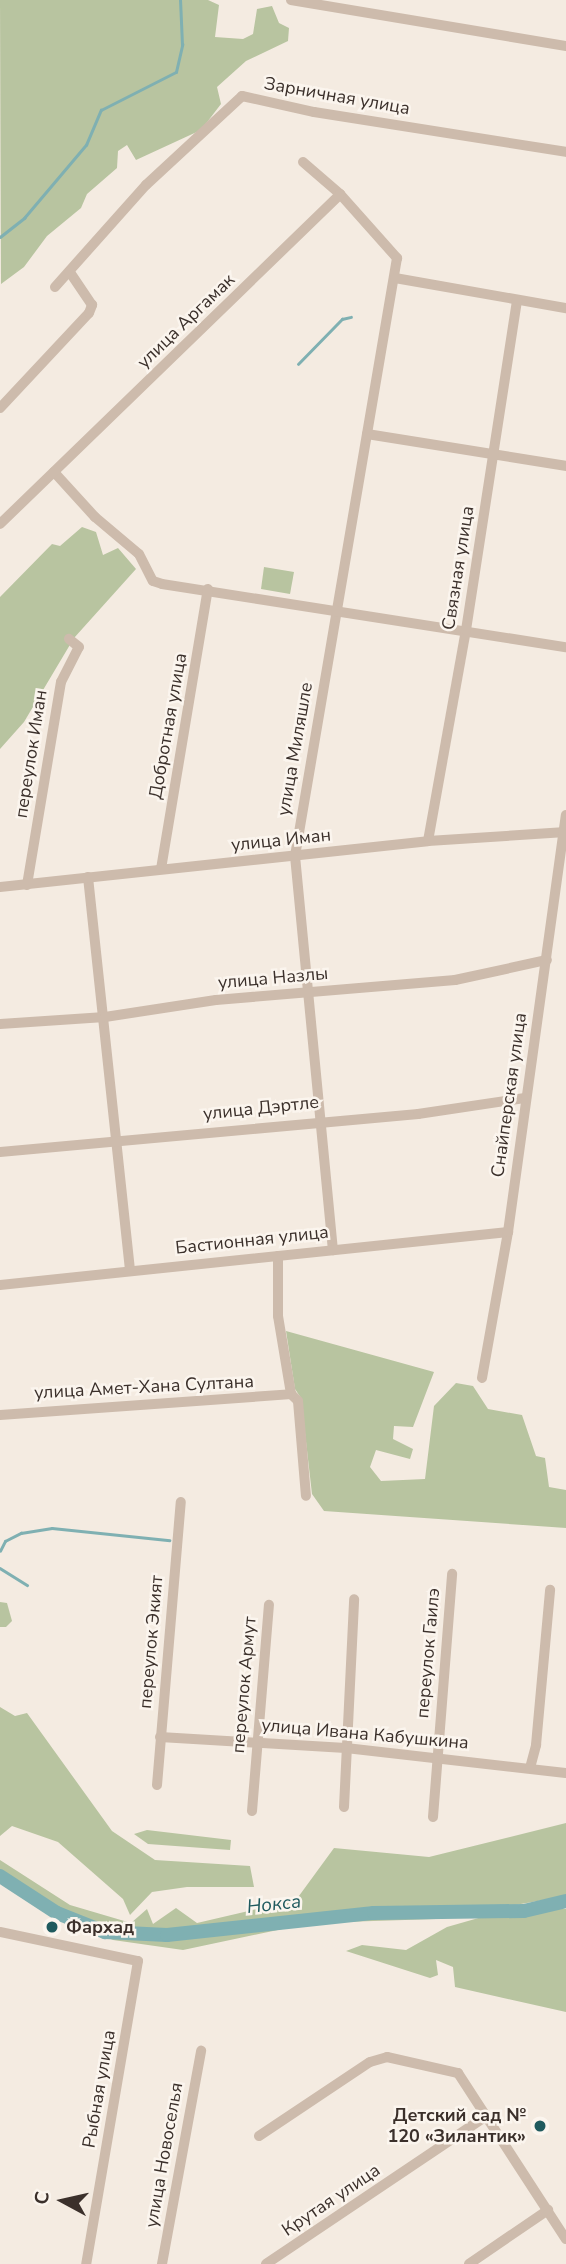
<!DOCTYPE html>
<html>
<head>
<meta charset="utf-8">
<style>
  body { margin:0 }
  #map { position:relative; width:566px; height:2264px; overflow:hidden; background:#f4ebe1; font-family:"Nunito Sans",sans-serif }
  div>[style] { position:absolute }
  .green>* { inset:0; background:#b8c4a0 }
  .stream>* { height:2.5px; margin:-1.25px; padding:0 1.25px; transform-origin:1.25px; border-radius:1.25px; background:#7fb0b2 }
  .river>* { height:14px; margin:-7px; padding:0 7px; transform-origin:7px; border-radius:7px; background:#7fb0b2 }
  .minor>* { height:10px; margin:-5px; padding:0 5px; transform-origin:5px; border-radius:5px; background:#cdbbac }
  .dots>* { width:19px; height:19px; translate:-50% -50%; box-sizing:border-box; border:4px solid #fbf5ee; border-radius:50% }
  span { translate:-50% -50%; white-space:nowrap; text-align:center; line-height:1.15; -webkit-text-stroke:5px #fbf5ee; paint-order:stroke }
  .street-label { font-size:18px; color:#3b302b }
  .poi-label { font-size:18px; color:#3b302b; font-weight:700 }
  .left { translate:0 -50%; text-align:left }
  .right { translate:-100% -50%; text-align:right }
  .water-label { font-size:19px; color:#1f5a5e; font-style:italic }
  .north { position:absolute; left:28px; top:2166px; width:70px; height:70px; -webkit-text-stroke:5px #fbf5ee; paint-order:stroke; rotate:278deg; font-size:19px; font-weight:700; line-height:28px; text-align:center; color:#3b302b }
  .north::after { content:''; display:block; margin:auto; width:24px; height:32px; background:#3b302b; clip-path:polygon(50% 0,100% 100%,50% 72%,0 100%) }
</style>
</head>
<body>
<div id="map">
  <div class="green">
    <i style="clip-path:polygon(0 0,208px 0,219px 5px,215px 37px,243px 39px,253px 34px,257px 9px,272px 6px,279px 23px,289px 28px,288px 41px,246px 61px,217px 87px,221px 104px,201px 130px,136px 160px,127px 145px,118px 151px,117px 168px,87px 194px,81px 208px,47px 236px,24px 267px,1px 284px)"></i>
    <i style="clip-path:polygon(82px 527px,96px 532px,103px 555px,118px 548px,136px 569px,74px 638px,24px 722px,0 749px,0 597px,52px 544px,60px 546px)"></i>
    <i style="clip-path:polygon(264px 567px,294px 572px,290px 594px,261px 589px)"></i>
    <i style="clip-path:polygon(286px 1331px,434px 1372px,413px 1427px,394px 1426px,393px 1439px,413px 1449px,410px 1459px,376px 1450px,370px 1467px,381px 1481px,425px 1479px,434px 1406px,456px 1383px,473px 1386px,488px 1409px,522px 1415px,536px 1456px,545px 1458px,549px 1487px,566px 1490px,566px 1528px,324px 1511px,312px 1494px,301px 1398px,295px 1389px)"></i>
    <i style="clip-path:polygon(0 1602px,7px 1603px,12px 1621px,6px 1627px,0 1627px)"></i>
    <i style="clip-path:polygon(0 1707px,15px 1716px,27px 1713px,112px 1831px,155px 1860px,250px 1866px,254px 1887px,187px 1887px,152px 1892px,130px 1915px,123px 1899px,58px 1842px,12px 1826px,0 1836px)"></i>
    <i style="clip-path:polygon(566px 1823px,566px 1896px,436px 1919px,311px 1923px,183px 1950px,113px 1940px,56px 1915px,0 1880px,0 1860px,70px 1905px,131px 1923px,147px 1909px,153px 1924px,176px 1908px,197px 1923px,296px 1900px,334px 1848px,429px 1857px)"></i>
    <i style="clip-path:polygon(147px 1830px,231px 1840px,230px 1850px,148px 1844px,134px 1834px)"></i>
    <i style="clip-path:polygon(536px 1908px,566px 1909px,566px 2012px,455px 1987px,453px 1967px,436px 1960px,438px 1975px,430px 1978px,346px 1951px,362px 1945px,406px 1950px,447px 1927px,503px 1911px)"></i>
  </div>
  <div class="stream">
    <i style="left:0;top:237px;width:31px;rotate:-38deg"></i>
    <i style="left:24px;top:218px;width:96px;rotate:-49.7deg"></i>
    <i style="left:86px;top:145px;width:38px;rotate:-67deg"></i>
    <i style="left:101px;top:110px;width:84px;rotate:-26.9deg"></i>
    <i style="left:176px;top:72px;width:28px;rotate:-77deg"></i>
    <i style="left:182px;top:45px;width:45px;rotate:-92.5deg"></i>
    <i style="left:298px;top:364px;width:63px;rotate:-45.6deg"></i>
    <i style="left:342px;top:319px;width:9px;rotate:-13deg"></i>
    <i style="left:0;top:1551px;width:11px;rotate:-63deg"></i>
    <i style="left:5px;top:1541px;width:18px;rotate:-27deg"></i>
    <i style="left:21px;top:1533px;width:31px;rotate:-9deg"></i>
    <i style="left:52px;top:1528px;width:118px;rotate:5.9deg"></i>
    <i style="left:0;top:1568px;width:32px;rotate:32deg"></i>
  </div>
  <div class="river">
    <i style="left:0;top:1876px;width:68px;rotate:33deg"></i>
    <i style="left:57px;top:1913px;width:52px;rotate:21.6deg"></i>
    <i style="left:105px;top:1932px;width:62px;rotate:2.8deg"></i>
    <i style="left:167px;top:1935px;width:208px;rotate:-6.1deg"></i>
    <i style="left:374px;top:1913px;width:150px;rotate:-0.8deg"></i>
    <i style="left:524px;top:1911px;width:43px;rotate:-13.4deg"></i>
  </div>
  <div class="minor">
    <i style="left:291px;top:0;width:279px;rotate:9.5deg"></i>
    <i style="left:303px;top:162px;width:49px;rotate:40.9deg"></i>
    <i style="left:340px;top:194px;width:86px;rotate:48.3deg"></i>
    <i style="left:397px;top:258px;width:607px;rotate:99.68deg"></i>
    <i style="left:295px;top:856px;width:396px;rotate:84.5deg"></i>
    <i style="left:395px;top:278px;width:174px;rotate:10deg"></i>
    <i style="left:55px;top:287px;width:137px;rotate:-48.3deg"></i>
    <i style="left:146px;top:185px;width:131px;rotate:-42.8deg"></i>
    <i style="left:242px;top:96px;width:74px;rotate:12.5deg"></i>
    <i style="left:314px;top:112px;width:255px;rotate:9deg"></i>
    <i style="left:0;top:408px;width:130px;rotate:-46.9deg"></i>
    <i style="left:89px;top:313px;width:9px;rotate:-69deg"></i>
    <i style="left:92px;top:305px;width:40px;rotate:-124deg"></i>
    <i style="left:367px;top:434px;width:202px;rotate:9.1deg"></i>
    <i style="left:54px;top:472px;width:61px;rotate:47.7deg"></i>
    <i style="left:95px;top:517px;width:57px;rotate:40.1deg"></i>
    <i style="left:139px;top:554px;width:30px;rotate:63deg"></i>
    <i style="left:153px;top:581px;width:9px;rotate:18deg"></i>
    <i style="left:162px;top:584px;width:409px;rotate:8.9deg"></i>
    <i style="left:0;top:524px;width:474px;rotate:-44.1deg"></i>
    <i style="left:428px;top:841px;width:214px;rotate:-79.8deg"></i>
    <i style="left:466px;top:630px;width:334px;rotate:-81.2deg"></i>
    <i style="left:161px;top:869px;width:284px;rotate:-80.5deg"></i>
    <i style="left:88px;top:877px;width:393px;rotate:83.9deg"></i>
    <i style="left:27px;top:885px;width:206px;rotate:-80.5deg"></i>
    <i style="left:61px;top:682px;width:39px;rotate:-63deg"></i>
    <i style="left:79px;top:647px;width:13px;rotate:-141deg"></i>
    <i style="left:0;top:887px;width:430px;rotate:-6.1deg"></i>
    <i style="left:428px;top:841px;width:138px;rotate:-3.7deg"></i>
    <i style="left:0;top:1024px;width:105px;rotate:-3.8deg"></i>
    <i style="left:105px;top:1017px;width:112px;rotate:-8.7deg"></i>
    <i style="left:216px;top:1000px;width:240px;rotate:-4.8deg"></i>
    <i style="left:455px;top:980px;width:94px;rotate:-12.3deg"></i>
    <i style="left:0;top:1152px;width:420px;rotate:-5.2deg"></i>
    <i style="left:418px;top:1114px;width:108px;rotate:-8.5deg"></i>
    <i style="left:278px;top:1256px;width:60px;rotate:90deg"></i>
    <i style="left:278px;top:1316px;width:79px;rotate:80.5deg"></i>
    <i style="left:291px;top:1394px;width:10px;rotate:45deg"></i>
    <i style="left:298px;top:1401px;width:95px;rotate:85.2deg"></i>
    <i style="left:0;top:1285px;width:511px;rotate:-5.96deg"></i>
    <i style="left:482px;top:1378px;width:148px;rotate:-79.9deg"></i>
    <i style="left:508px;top:1232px;width:421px;rotate:-82.1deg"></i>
    <i style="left:0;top:1415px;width:292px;rotate:-4.1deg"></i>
    <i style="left:160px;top:1737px;width:186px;rotate:3.4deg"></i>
    <i style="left:346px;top:1748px;width:221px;rotate:6.5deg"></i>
    <i style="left:530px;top:1768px;width:24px;rotate:-75deg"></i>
    <i style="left:536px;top:1745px;width:156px;rotate:-84.8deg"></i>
    <i style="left:157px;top:1785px;width:284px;rotate:-85.2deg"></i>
    <i style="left:344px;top:1807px;width:208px;rotate:-87.2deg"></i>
    <i style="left:252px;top:1811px;width:207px;rotate:-85.3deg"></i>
    <i style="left:433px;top:1817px;width:244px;rotate:-85.5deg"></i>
    <i style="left:0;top:1932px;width:141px;rotate:11.9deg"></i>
    <i style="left:138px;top:1961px;width:307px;rotate:99.7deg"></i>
    <i style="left:259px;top:2136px;width:133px;rotate:-33.7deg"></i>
    <i style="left:370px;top:2062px;width:18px;rotate:-16deg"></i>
    <i style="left:387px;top:2057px;width:73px;rotate:12.7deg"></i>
    <i style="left:458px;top:2073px;width:198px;rotate:57deg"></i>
    <i style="left:162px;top:2264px;width:217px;rotate:-79.6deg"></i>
    <i style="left:266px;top:2264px;width:264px;rotate:-33.9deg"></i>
    <i style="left:469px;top:2264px;width:96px;rotate:-34.4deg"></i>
  </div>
  <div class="dots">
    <i style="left:52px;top:1927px;background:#1f5a5e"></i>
    <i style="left:540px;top:2126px;background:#1f5a5e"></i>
  </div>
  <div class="street-label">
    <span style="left:337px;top:96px;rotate:10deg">Зарничная улица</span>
    <span style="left:186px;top:321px;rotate:-44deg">улица Аргамак</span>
    <span style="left:458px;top:568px;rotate:-81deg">Связная улица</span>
    <span style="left:168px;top:726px;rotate:-80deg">Добротная улица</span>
    <span style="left:295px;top:749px;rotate:-80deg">улица Миляшле</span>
    <span style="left:31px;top:754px;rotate:-81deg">переулок Иман</span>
    <span style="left:281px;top:840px;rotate:-6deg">улица Иман</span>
    <span style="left:273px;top:978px;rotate:-5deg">улица Назлы</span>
    <span style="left:509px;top:1095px;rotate:-82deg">Снайперская улица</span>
    <span style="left:261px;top:1108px;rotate:-6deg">улица Дэртле</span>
    <span style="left:252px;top:1240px;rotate:-6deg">Бастионная улица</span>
    <span style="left:144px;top:1387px;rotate:-3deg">улица Амет-Хана Султана</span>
    <span style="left:151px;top:1642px;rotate:-85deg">переулок Экият</span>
    <span style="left:428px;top:1653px;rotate:-85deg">переулок Гаилэ</span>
    <span style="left:244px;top:1685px;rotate:-85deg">переулок Армут</span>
    <span style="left:365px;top:1734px;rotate:5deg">улица Ивана Кабушкина</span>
    <span style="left:99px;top:2089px;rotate:-80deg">Рыбная улица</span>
    <span style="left:164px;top:2155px;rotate:-80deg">улица Новоселья</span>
    <span style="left:331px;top:2200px;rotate:-34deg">Крутая улица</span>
  </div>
  <div class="poi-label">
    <span class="left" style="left:66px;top:1927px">Фархад</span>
    <span class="right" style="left:526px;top:2126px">Детский сад №<br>120 «Зилантик»</span>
  </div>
  <div class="water-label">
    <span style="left:274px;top:1905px;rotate:-6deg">Нокса</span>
  </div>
  <div class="north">С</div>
</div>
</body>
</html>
